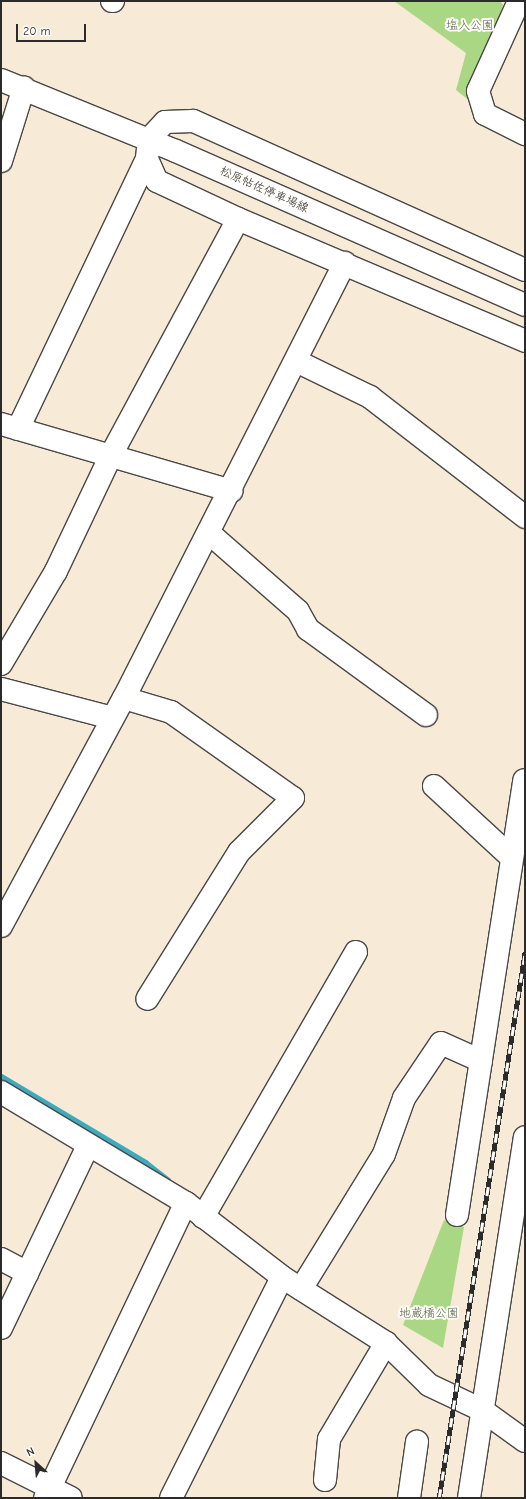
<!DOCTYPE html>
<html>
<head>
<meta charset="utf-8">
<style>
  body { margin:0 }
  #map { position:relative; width:526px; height:1499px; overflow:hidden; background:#f7ead7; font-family:"Comic Neue","Klee One",sans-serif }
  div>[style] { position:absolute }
  .green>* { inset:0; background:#aad784 }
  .stream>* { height:7px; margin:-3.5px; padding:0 3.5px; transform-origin:3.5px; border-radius:3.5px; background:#3eaabd }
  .roads { filter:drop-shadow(1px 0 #4a4845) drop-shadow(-1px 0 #4a4845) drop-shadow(0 1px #4a4845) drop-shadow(0 -1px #4a4845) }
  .street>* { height:22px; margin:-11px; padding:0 11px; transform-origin:11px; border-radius:11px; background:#fff }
  .secondary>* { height:22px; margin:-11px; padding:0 11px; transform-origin:11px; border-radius:11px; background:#fff }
  .rail>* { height:4.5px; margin-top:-2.25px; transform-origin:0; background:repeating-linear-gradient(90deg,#fdfcf7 0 9px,#2b2b2b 0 18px); box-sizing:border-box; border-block:1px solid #2b2b2b }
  span { translate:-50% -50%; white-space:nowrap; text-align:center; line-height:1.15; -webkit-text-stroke:4px #fdfcf7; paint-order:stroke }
  .park-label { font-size:12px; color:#515f46 }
  .street-label { font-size:12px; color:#2b2b2b }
  .frame { position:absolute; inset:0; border:2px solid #2b2b2b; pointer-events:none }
  .north { position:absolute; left:16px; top:1443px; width:40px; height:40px; -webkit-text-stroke:3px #fdfcf7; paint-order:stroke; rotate:334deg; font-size:11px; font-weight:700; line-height:16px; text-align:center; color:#2b2b2b }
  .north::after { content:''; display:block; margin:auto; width:14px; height:18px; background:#2b2b2b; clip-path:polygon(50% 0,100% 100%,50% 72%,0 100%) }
  .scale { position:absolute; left:16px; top:24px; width:70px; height:18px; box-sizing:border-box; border:2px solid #2b2b2b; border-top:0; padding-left:5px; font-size:12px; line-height:14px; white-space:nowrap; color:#2b2b2b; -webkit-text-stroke:3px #fdfcf7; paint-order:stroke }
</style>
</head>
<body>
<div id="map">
  <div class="green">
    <i style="clip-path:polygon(394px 1px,500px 1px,503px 5px,471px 102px,456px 90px,466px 53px)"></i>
    <i style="clip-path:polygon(444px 1220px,464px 1227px,443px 1348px,403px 1325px)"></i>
  </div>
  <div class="stream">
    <i style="left:1px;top:1077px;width:168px;rotate:30.8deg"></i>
    <i style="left:145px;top:1163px;width:28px;rotate:38deg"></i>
  </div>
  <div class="roads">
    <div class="street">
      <i style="left:112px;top:1px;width:1px"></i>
      <i style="left:519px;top:1px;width:99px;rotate:114.5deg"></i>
      <i style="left:478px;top:91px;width:24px;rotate:73deg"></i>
      <i style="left:485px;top:114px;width:45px;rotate:26.6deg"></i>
      <i style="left:1px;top:161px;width:77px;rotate:-72.7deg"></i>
      <i style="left:525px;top:270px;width:364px;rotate:-155.8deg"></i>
      <i style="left:193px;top:121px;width:28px;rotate:178deg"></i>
      <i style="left:165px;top:122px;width:23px;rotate:133deg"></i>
      <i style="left:149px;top:139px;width:20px;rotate:96deg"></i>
      <i style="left:147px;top:159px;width:24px;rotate:66deg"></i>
      <i style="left:157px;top:181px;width:89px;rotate:25.1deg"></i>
      <i style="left:238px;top:219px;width:312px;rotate:23deg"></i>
      <i style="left:296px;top:361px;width:82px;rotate:25.9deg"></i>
      <i style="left:370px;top:397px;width:196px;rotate:37.7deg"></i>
      <i style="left:1px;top:424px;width:240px;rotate:16.2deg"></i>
      <i style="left:18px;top:429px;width:299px;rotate:-64.5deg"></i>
      <i style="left:209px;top:533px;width:118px;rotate:41.2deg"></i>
      <i style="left:298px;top:611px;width:21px;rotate:61deg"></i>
      <i style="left:308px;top:629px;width:146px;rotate:36.1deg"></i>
      <i style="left:1px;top:664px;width:108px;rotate:-59.4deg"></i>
      <i style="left:56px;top:571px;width:128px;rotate:-64.6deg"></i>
      <i style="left:111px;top:455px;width:268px;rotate:-61.7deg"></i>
      <i style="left:1px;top:689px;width:115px;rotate:14.6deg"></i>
      <i style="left:124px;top:698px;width:49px;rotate:16.6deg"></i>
      <i style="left:171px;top:712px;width:149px;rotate:35.2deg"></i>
      <i style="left:293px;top:798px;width:76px;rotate:135deg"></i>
      <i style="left:239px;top:852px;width:173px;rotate:122deg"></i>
      <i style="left:434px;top:786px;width:106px;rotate:42.7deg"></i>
      <i style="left:1px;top:926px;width:259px;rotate:-61.7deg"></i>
      <i style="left:124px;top:698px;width:488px;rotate:-63.1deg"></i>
      <i style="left:1px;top:1092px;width:216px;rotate:31deg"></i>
      <i style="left:186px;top:1203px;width:121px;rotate:37.6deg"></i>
      <i style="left:282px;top:1277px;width:123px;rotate:32.4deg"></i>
      <i style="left:386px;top:1343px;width:60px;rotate:44.3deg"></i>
      <i style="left:429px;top:1385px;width:59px;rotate:25.3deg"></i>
      <i style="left:482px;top:1410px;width:53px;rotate:35.8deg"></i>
      <i style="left:457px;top:1215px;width:440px;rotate:-81.2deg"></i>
      <i style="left:203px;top:1217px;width:306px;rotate:-60deg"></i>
      <i style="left:1px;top:1259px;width:30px;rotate:28deg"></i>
      <i style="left:301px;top:1289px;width:158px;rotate:-58.4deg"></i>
      <i style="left:384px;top:1154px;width:59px;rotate:-70.3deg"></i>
      <i style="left:404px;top:1098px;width:66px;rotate:-56.1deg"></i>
      <i style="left:441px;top:1043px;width:44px;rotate:24.2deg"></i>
      <i style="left:1px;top:1328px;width:202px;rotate:-64.5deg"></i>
      <i style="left:1px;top:1463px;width:78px;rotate:26.6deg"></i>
      <i style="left:325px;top:1480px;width:41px;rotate:-84.4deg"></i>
      <i style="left:329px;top:1439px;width:112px;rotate:-59.3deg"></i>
      <i style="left:45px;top:1498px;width:327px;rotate:-64.5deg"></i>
      <i style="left:171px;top:1498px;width:247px;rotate:-63.3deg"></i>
      <i style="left:409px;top:1498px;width:57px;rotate:-81.9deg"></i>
      <i style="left:469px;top:1498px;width:365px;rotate:-81.2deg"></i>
    </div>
    <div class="secondary">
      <i style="left:1px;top:80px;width:189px;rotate:22.1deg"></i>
      <i style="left:176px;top:151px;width:381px;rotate:23.8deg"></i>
    </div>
  </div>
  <div class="rail">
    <i style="left:439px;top:1498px;width:553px;rotate:-81.05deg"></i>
  </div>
  <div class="park-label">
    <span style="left:470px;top:26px">塩入公園</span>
    <span style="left:429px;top:1314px">地蔵橋公園</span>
  </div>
  <div class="street-label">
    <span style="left:264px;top:190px;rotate:24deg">松原帖佐停車場線</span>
  </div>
  <div class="frame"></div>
  <div class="north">N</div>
  <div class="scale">20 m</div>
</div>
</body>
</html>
